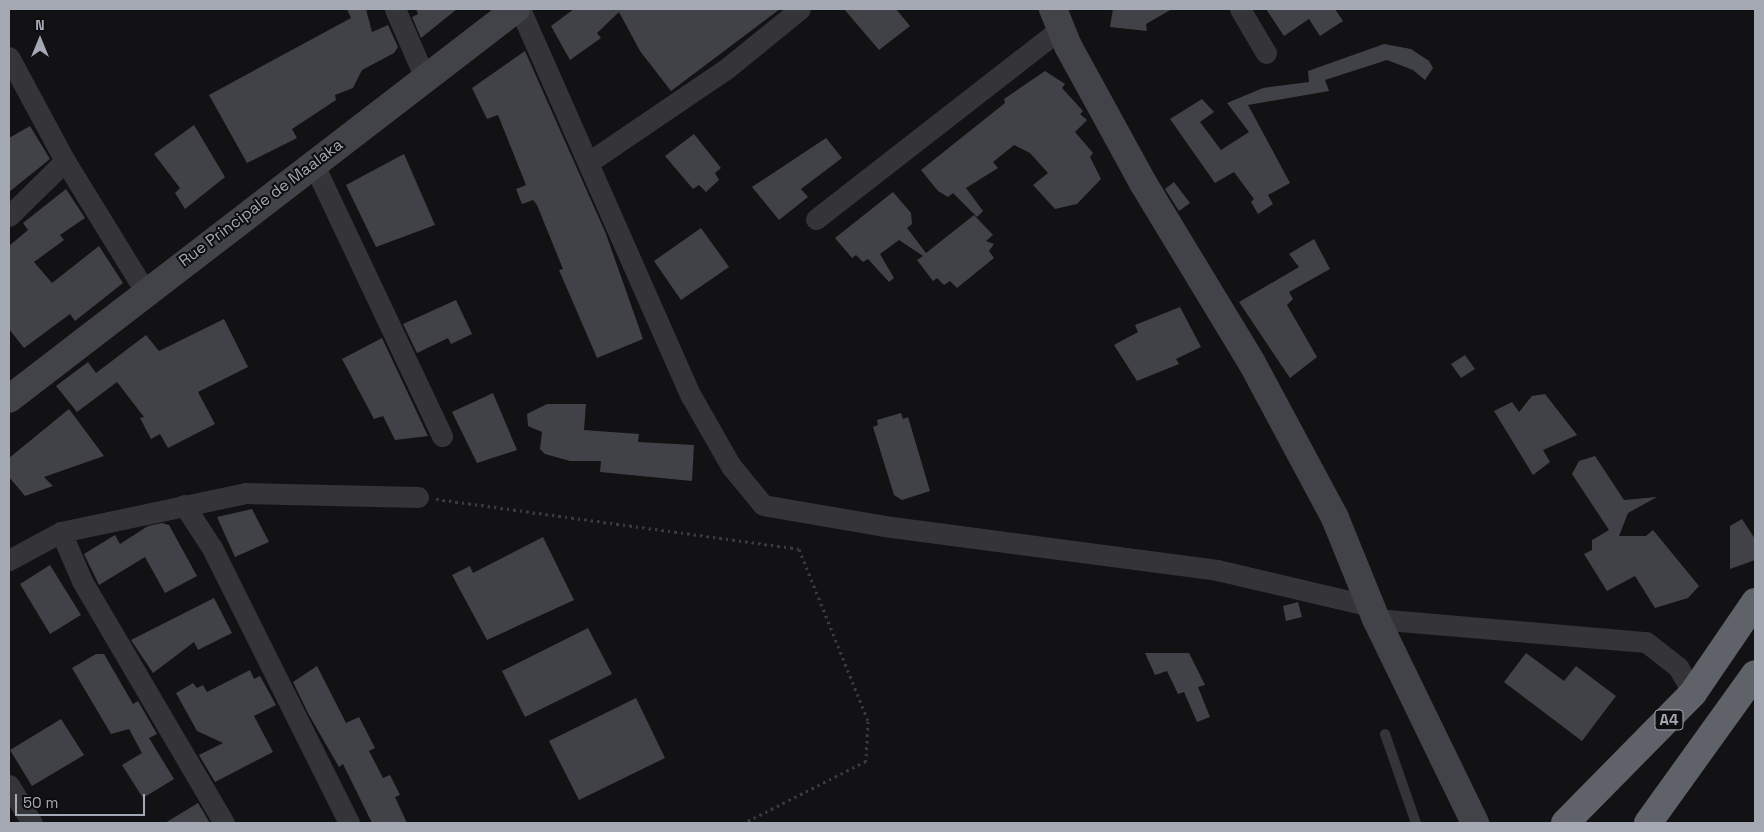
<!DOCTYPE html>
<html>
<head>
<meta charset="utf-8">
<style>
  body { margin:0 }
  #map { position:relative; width:1764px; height:832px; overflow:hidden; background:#121214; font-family:"Space Grotesk",sans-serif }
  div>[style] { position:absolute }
  .building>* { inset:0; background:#414247 }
  .path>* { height:3px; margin-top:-1.5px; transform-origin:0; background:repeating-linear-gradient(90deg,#3a3b40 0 2.5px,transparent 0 6.5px) }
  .lane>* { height:10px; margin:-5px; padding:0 5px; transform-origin:5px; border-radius:5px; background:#343439 }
  .street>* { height:21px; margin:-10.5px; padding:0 10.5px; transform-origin:10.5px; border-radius:10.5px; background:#343439 }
  .secondary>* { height:28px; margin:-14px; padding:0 14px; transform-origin:14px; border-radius:14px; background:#424349 }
  .highway>* { height:28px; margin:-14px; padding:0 14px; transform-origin:14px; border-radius:14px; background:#606269 }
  span { translate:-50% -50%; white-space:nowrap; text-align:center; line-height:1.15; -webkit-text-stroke:4px #0d0d0f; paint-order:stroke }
  .shield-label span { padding:1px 4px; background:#0d0d0f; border:1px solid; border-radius:4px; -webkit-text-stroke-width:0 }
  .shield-label { font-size:15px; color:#a5a9b4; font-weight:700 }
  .street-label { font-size:16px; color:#a5a9b4 }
  .frame { position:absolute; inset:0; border:10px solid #a5a9b4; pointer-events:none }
  .north { position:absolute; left:15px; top:15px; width:50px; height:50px; -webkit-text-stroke:4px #0d0d0f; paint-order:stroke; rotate:0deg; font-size:14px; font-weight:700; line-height:20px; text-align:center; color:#a5a9b4 }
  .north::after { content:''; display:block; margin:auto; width:18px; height:22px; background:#a5a9b4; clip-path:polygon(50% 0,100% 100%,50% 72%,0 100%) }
  .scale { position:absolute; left:15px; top:794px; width:130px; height:22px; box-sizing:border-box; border:2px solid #a5a9b4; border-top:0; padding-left:6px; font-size:15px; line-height:18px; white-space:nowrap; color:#a5a9b4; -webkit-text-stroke:4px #0d0d0f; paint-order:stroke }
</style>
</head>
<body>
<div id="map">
  <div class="building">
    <i style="clip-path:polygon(347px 9px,366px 9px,372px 32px,388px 25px,398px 47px,394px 53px,362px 70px,353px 88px,335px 95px,336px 100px,292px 129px,297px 138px,247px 163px,209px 95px,351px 18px)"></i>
    <i style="clip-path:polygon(416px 9px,457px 9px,421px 38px,412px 17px,418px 14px)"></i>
    <i style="clip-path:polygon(574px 9px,780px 9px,671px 91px,640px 51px,619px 12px,597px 33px,601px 38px,570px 60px,551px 26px)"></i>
    <i style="clip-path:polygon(844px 9px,896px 9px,910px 26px,879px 50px)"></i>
    <i style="clip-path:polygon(1113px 9px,1172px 9px,1146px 24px,1147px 31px,1110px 27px)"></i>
    <i style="clip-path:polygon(1266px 9px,1335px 9px,1343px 21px,1320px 36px,1309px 19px,1284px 36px)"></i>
    <i style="clip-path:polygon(1384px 44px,1411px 49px,1429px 61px,1433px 68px,1425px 80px,1413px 70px,1387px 60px,1325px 80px,1329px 91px,1248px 105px,1290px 183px,1268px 195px,1273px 204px,1258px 214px,1251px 202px,1254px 199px,1234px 172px,1215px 183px,1170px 119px,1202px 99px,1214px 112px,1200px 122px,1221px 150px,1249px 132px,1227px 103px,1263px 88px,1309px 82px,1308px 71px)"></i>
    <i style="clip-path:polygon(525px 51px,606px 234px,643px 339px,597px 358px,559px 270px,563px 269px,537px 205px,533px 200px,522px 204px,516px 189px,526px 185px,498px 115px,487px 119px,472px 88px)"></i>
    <i style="clip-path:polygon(1045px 71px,1065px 84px,1062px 88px,1083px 111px,1080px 114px,1087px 120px,1075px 132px,1093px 153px,1090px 157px,1101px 179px,1077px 204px,1055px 209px,1033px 185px,1048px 173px,1030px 153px,1014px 145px,993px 162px,998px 168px,966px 188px,983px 211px,977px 217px,953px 193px,948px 197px,938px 191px,921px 170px,1005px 103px,1004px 99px)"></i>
    <i style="clip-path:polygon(194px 125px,225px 177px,185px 209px,175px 193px,180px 188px,154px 154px)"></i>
    <i style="clip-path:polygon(30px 126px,50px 159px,9px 192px,9px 138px)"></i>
    <i style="clip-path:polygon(694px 134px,721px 168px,715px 173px,719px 180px,706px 192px,699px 185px,693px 189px,665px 156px)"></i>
    <i style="clip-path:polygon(826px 138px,842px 158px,801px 189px,808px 197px,779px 220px,752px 187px)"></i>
    <i style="clip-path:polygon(404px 154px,435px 225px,376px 247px,346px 185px)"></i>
    <i style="clip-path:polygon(1174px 182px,1190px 203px,1179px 211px,1165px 189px)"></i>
    <i style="clip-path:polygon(66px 189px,85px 218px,60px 235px,64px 240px,34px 262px,52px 283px,99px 246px,123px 283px,75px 321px,70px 314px,24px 348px,9px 329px,9px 246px,28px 230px,23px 223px)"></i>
    <i style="clip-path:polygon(893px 192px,911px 213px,912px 224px,907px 228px,926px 253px,974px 215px,993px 235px,986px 241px,994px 244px,989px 251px,994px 258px,957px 288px,950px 281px,944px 285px,937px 278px,933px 281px,917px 260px,923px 256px,899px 240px,880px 254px,894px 278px,889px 282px,868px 259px,863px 262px,856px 255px,852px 258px,835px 238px)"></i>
    <i style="clip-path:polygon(701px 228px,729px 267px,681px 300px,654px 261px)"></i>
    <i style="clip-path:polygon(1314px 239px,1330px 269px,1289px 292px,1293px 299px,1287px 305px,1317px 357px,1290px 378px,1239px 302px,1299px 267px,1289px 254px)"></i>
    <i style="clip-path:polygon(456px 300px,472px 334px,451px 344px,448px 338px,417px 353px,403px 324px)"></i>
    <i style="clip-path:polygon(1180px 307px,1201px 347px,1176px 359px,1179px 364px,1137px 381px,1114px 345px,1138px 332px,1135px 325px)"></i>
    <i style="clip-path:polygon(224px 319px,248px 367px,198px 392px,215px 424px,168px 448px,160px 434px,151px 439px,140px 418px,144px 417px,117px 382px,77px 412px,56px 386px,88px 362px,96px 373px,146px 335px,159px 351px)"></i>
    <i style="clip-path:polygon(382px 338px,428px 436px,395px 440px,383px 416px,374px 419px,342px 359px)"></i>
    <i style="clip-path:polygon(1465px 355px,1475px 369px,1461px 378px,1451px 364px)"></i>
    <i style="clip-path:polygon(493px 393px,517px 450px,477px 463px,452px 412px)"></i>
    <i style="clip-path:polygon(1545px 394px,1577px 435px,1543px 450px,1550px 462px,1533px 475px,1494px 411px,1512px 402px,1519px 412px,1532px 396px)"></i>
    <i style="clip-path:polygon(547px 404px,586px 404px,584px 430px,639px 434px,638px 442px,694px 445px,692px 481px,600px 472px,601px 461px,570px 461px,545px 454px,540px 449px,542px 432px,528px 426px,527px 414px)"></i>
    <i style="clip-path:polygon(69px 409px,104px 456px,44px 477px,53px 486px,25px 496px,9px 477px,9px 458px)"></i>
    <i style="clip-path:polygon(901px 413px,903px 419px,908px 417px,930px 491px,902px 500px,894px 495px,873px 427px,878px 425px,877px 420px)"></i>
    <i style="clip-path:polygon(1595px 456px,1624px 500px,1657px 497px,1628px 513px,1619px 536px,1646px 536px,1653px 530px,1699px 586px,1688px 598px,1655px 608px,1635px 576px,1607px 591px,1584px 554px,1592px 550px,1592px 540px,1609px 530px,1572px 474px,1579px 461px)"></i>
    <i style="clip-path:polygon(252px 509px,269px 542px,235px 557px,217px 517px)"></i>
    <i style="clip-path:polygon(1742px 519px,1755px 539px,1755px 560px,1730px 569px,1730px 526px)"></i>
    <i style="clip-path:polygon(162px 523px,169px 525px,197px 576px,165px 593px,145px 557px,99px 585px,84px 554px,115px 535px,120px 544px,148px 526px)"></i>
    <i style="clip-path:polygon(543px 537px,574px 600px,487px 640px,452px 575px,470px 566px,473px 573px)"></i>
    <i style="clip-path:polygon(50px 565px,81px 615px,50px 634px,20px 584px)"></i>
    <i style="clip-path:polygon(214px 598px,232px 633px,198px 650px,194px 642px,153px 673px,131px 640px)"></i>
    <i style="clip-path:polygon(1298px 602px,1302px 617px,1286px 621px,1283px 606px)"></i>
    <i style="clip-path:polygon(588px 628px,612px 674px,525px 717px,502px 671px)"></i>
    <i style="clip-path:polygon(1145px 653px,1189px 653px,1205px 685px,1198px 687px,1210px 717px,1197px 722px,1184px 692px,1178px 694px,1167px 671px,1155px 675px)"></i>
    <i style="clip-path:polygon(1526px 653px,1564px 681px,1576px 666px,1616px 696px,1582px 741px,1504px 682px)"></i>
    <i style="clip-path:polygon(96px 654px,104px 654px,133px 704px,138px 701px,157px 734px,149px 738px,174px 779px,143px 798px,122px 765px,142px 753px,129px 729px,111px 734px,72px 668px)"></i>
    <i style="clip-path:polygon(317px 666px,346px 723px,359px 717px,375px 748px,369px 751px,383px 778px,390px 775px,400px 795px,395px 797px,407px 823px,372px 823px,343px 764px,339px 767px,309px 715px,293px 682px)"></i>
    <i style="clip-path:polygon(250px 670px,254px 679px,260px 676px,276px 705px,254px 716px,273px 752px,215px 782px,199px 755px,223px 743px,197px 731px,176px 693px,193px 683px,197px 688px,203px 685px,207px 692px)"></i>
    <i style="clip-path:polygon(636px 698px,665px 758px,579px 800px,549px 741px)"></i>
    <i style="clip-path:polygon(61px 719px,84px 755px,32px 786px,10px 750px)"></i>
    <i style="clip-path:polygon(198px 803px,210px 823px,165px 823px)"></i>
  </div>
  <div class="path">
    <i style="left:436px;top:499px;width:366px;rotate:7.8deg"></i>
    <i style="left:799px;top:549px;width:185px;rotate:68.1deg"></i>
    <i style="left:868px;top:721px;width:40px;rotate:92.9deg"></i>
    <i style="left:866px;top:761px;width:137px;rotate:153.1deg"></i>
  </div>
  <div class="lane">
    <i style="left:1385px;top:734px;width:94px;rotate:70.8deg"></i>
  </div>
  <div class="street">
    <i style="left:395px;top:9px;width:75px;rotate:66.5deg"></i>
    <i style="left:520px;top:9px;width:423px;rotate:66.2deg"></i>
    <i style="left:691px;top:396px;width:81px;rotate:60.3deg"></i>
    <i style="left:731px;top:466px;width:50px;rotate:50.6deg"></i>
    <i style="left:763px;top:505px;width:123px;rotate:9.8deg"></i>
    <i style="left:884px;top:526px;width:336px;rotate:7.5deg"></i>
    <i style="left:1217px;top:570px;width:157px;rotate:13.2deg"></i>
    <i style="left:1240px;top:9px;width:51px;rotate:59.4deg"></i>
    <i style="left:9px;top:57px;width:118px;rotate:61.7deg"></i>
    <i style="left:65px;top:161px;width:153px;rotate:58.4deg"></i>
    <i style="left:589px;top:162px;width:166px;rotate:-34.2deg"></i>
    <i style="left:726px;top:69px;width:95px;rotate:-39deg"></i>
    <i style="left:313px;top:163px;width:302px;rotate:64.7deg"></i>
    <i style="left:9px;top:216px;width:78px;rotate:-44.5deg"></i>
    <i style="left:816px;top:219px;width:311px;rotate:-37.9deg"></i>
    <i style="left:184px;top:505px;width:51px;rotate:56.9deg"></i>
    <i style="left:212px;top:548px;width:307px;rotate:63.5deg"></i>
    <i style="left:61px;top:532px;width:53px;rotate:66.8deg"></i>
    <i style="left:82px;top:581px;width:281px;rotate:59.6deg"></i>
    <i style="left:9px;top:560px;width:59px;rotate:-28.3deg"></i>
    <i style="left:61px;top:532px;width:189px;rotate:-11.9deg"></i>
    <i style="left:246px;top:493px;width:172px;rotate:1.3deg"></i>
    <i style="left:1376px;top:619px;width:271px;rotate:4.9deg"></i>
    <i style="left:1646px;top:642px;width:41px;rotate:38deg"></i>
    <i style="left:1678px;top:667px;width:30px;rotate:60deg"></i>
    <i style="left:9px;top:785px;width:44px;rotate:58.8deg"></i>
  </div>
  <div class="secondary">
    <i style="left:1053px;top:9px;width:40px;rotate:68deg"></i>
    <i style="left:1068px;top:46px;width:156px;rotate:61.3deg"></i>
    <i style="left:1143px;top:183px;width:210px;rotate:58.8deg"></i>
    <i style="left:1252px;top:363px;width:176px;rotate:61.8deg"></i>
    <i style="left:1335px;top:518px;width:109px;rotate:67.9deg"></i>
    <i style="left:1376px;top:619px;width:227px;rotate:64.1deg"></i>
    <i style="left:9px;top:399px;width:640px;rotate:-37.57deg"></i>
  </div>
  <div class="highway">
    <i style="left:1565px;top:823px;width:182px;rotate:-45.4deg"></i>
    <i style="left:1693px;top:693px;width:110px;rotate:-55.7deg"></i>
    <i style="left:1648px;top:823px;width:183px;rotate:-54.3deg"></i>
  </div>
  <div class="shield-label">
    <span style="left:1669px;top:720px">A4</span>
  </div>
  <div class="street-label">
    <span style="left:261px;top:203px;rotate:-37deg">Rue Principale de Maalaka</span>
  </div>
  <div class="frame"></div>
  <div class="north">N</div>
  <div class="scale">50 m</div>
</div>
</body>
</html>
